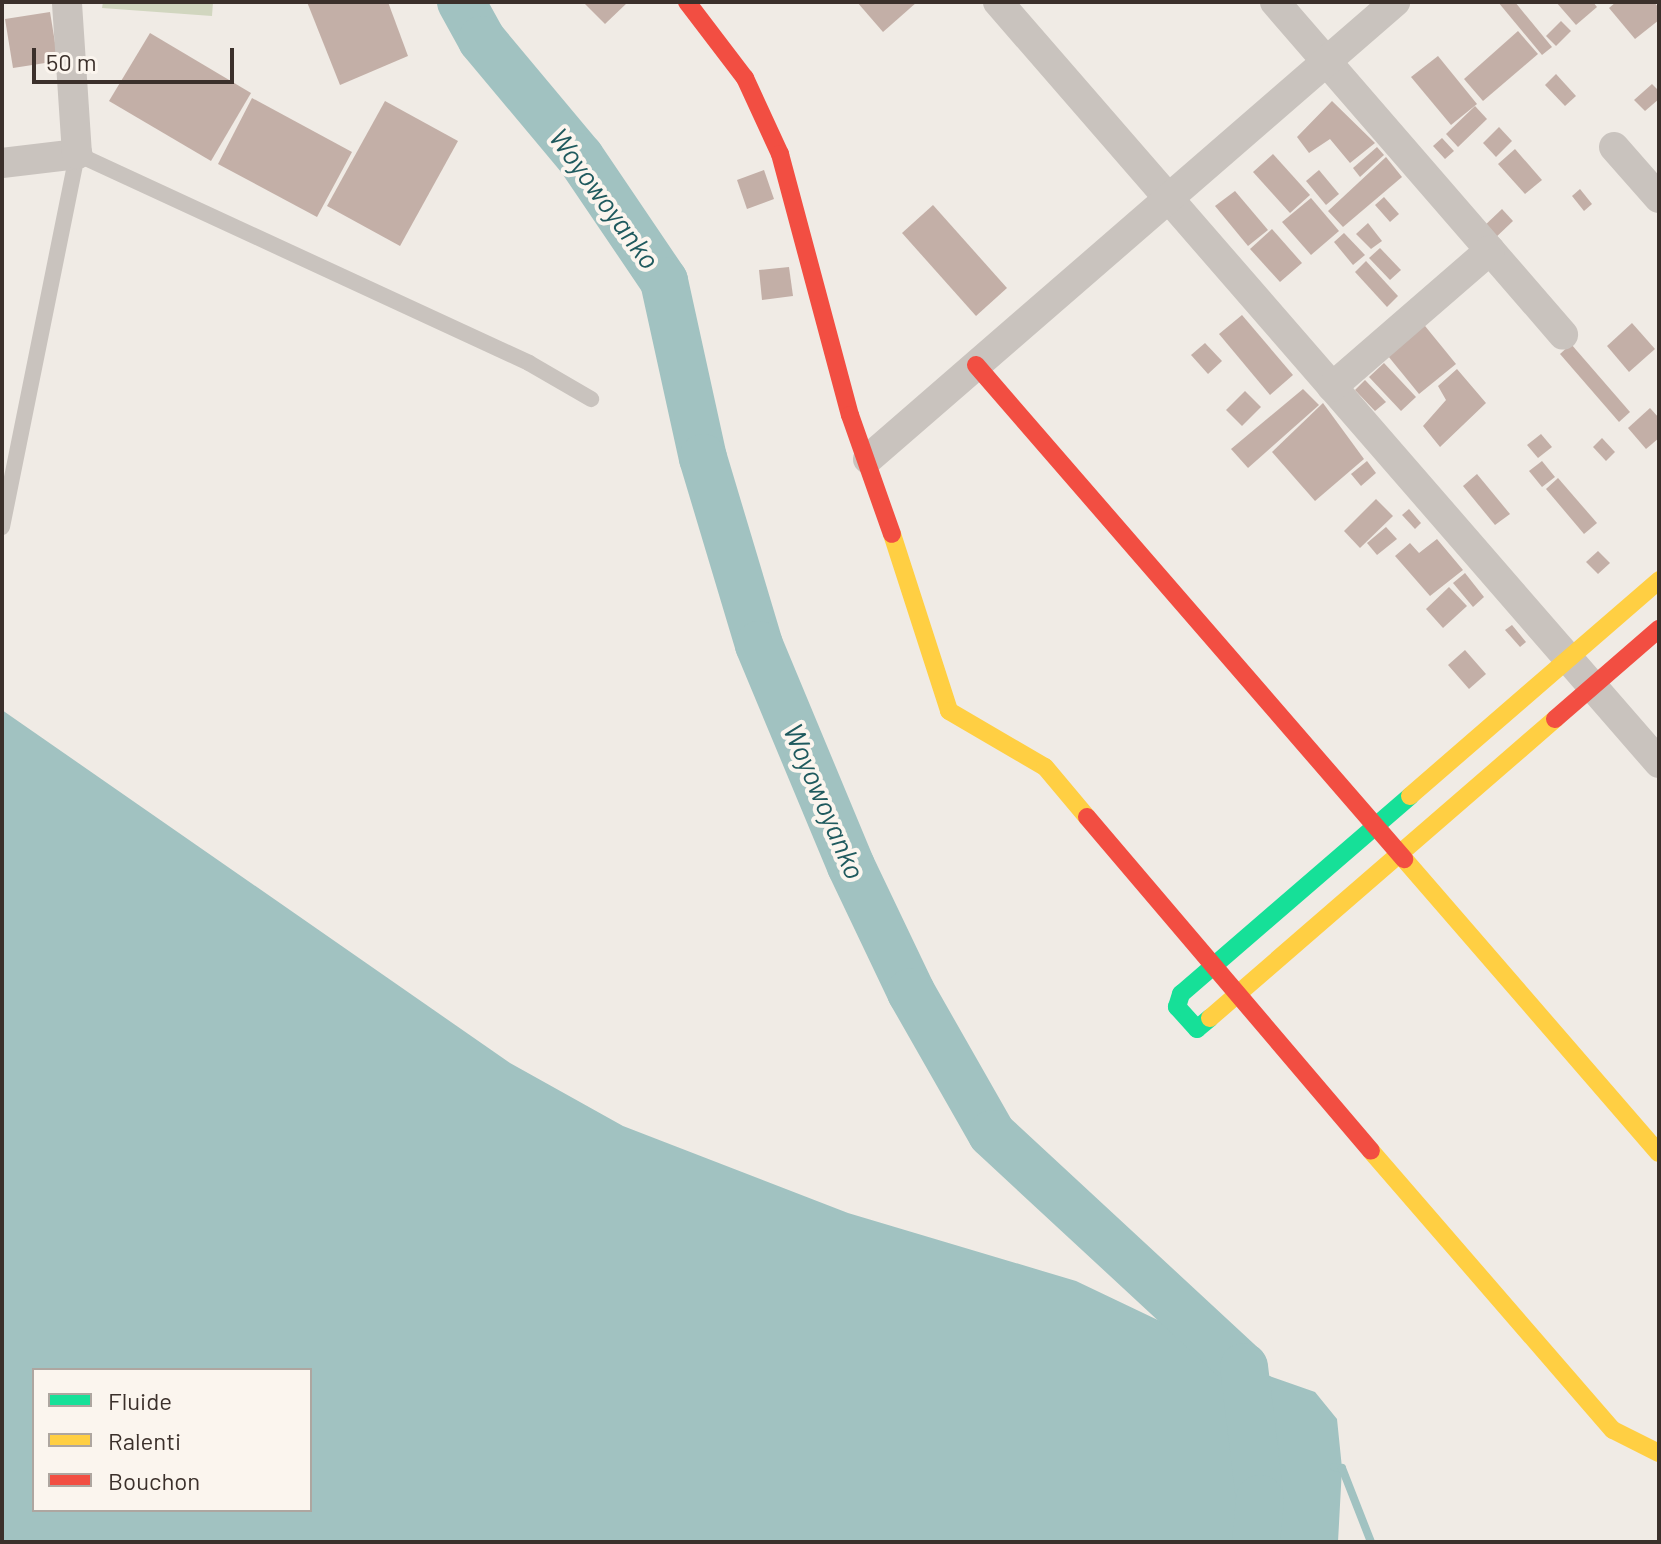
<!DOCTYPE html>
<html>
<head>
<meta charset="utf-8">
<style>
  body { margin:0 }
  #map { position:relative; width:1661px; height:1544px; overflow:hidden; background:#f0ebe5; font-family:Barlow,sans-serif }
  div>[style] { position:absolute }
  .green>* { inset:0; background:#d1d6bf }
  .water>* { inset:0; background:#a1c2c1 }
  .stream>* { height:8px; margin:-4px; padding:0 4px; transform-origin:4px; border-radius:4px; background:#a1c2c1 }
  .river>* { height:48px; margin:-24px; padding:0 24px; transform-origin:24px; border-radius:24px; background:#a1c2c1 }
  .building>* { inset:0; background:#c3afa7 }
  .lane>* { height:16px; margin:-8px; padding:0 8px; transform-origin:8px; border-radius:8px; background:#c9c3be }
  .street>* { height:30px; margin:-15px; padding:0 15px; transform-origin:15px; border-radius:15px; background:#c9c3be }
  .fast>* { height:18px; margin:-9px; padding:0 9px; transform-origin:9px; border-radius:9px; background:#16e098 }
  .slow>* { height:18px; margin:-9px; padding:0 9px; transform-origin:9px; border-radius:9px; background:#ffcf43 }
  .jam>* { height:18px; margin:-9px; padding:0 9px; transform-origin:9px; border-radius:9px; background:#f24e42 }
  span { translate:-50% -50%; white-space:nowrap; text-align:center; line-height:1.15; -webkit-text-stroke:8px #fbf5ee; paint-order:stroke }
  .water-label { font-size:28px; color:#1f5a5e; font-style:italic }
  .frame { position:absolute; inset:0; border:4px solid #3b302b; pointer-events:none }
  .legend { position:absolute; left:32px; top:1368px; width:280px; height:144px; box-sizing:border-box; background:#fbf5ee; border:2px solid #aea6a0; margin:0; padding:10px 14px; list-style:none; font-size:24px; color:#3b302b }
  .legend li { display:flex; align-items:center; gap:16px; height:40px }
  .legend b { width:40px; border:2px solid #aea6a0 }
  .scale { position:absolute; left:32px; top:48px; width:202px; height:36px; box-sizing:border-box; border:4px solid #3b302b; border-top:0; padding-left:10px; font-size:24px; line-height:28px; white-space:nowrap; color:#3b302b; -webkit-text-stroke:6px #fbf5ee; paint-order:stroke }
</style>
</head>
<body>
<div id="map">
  <div class="green">
    <i style="clip-path:polygon(103px 2px,213px 2px,212px 16px,102px 8px)"></i>
  </div>
  <div class="water">
    <i style="clip-path:polygon(evenodd,2px 710px,510px 1063px,623px 1126px,848px 1213px,1076px 1281px,1183px 1332px,1244px 1367px,1315px 1392px,1337px 1419px,1342px 1468px,1338px 1542px,2px 1542px,2px 710px,34px 1370px,310px 1370px,310px 1510px,34px 1510px,34px 1370px)"></i>
  </div>
  <div class="stream">
    <i style="left:1334px;top:1467px;width:8px;rotate:7deg"></i>
    <i style="left:1342px;top:1468px;width:79px;rotate:68.6deg"></i>
  </div>
  <div class="river">
    <i style="left:461px;top:2px;width:43px;rotate:61.1deg"></i>
    <i style="left:482px;top:40px;width:153px;rotate:50.1deg"></i>
    <i style="left:580px;top:157px;width:150px;rotate:55.9deg"></i>
    <i style="left:664px;top:281px;width:181px;rotate:77.6deg"></i>
    <i style="left:703px;top:458px;width:195px;rotate:73.3deg"></i>
    <i style="left:759px;top:645px;width:239px;rotate:67.4deg"></i>
    <i style="left:851px;top:866px;width:140px;rotate:64.5deg"></i>
    <i style="left:911px;top:992px;width:163px;rotate:60.3deg"></i>
    <i style="left:992px;top:1134px;width:343px;rotate:42.8deg"></i>
    <i style="left:1244px;top:1367px;width:133px;rotate:83.1deg"></i>
    <i style="left:1260px;top:1499px;width:43px;rotate:95.3deg"></i>
  </div>
  <div class="building">
    <i style="clip-path:polygon(307px 2px,388px 2px,408px 56px,340px 85px)"></i>
    <i style="clip-path:polygon(588px 2px,628px 2px,605px 24px,585px 4px)"></i>
    <i style="clip-path:polygon(857px 2px,917px 2px,883px 32px)"></i>
    <i style="clip-path:polygon(1498px 2px,1515px 2px,1552px 47px,1542px 55px)"></i>
    <i style="clip-path:polygon(1556px 2px,1593px 2px,1597px 7px,1576px 25px)"></i>
    <i style="clip-path:polygon(1616px 2px,1654px 2px,1659px 8px,1659px 20px,1635px 39px,1609px 8px)"></i>
    <i style="clip-path:polygon(50px 12px,58px 61px,13px 68px,5px 19px)"></i>
    <i style="clip-path:polygon(1561px 21px,1571px 31px,1556px 46px,1546px 36px)"></i>
    <i style="clip-path:polygon(1518px 31px,1538px 54px,1483px 101px,1464px 79px)"></i>
    <i style="clip-path:polygon(150px 33px,251px 93px,211px 161px,109px 101px)"></i>
    <i style="clip-path:polygon(1438px 56px,1477px 104px,1451px 125px,1411px 77px)"></i>
    <i style="clip-path:polygon(1556px 74px,1576px 96px,1565px 106px,1545px 85px)"></i>
    <i style="clip-path:polygon(1652px 84px,1659px 91px,1659px 99px,1645px 111px,1634px 100px)"></i>
    <i style="clip-path:polygon(252px 98px,352px 152px,317px 217px,218px 164px)"></i>
    <i style="clip-path:polygon(385px 101px,458px 141px,400px 246px,327px 206px)"></i>
    <i style="clip-path:polygon(1332px 101px,1375px 143px,1350px 163px,1330px 139px,1309px 153px,1297px 137px)"></i>
    <i style="clip-path:polygon(1475px 106px,1487px 119px,1458px 147px,1446px 134px)"></i>
    <i style="clip-path:polygon(1499px 127px,1512px 141px,1496px 157px,1483px 143px)"></i>
    <i style="clip-path:polygon(1442px 138px,1454px 151px,1445px 159px,1433px 146px)"></i>
    <i style="clip-path:polygon(1377px 147px,1384px 155px,1360px 177px,1353px 168px)"></i>
    <i style="clip-path:polygon(1515px 149px,1542px 180px,1525px 194px,1498px 164px)"></i>
    <i style="clip-path:polygon(1273px 154px,1310px 195px,1290px 213px,1253px 172px)"></i>
    <i style="clip-path:polygon(1386px 157px,1402px 177px,1343px 227px,1328px 211px)"></i>
    <i style="clip-path:polygon(764px 170px,774px 199px,747px 209px,737px 180px)"></i>
    <i style="clip-path:polygon(1319px 170px,1339px 194px,1326px 205px,1306px 181px)"></i>
    <i style="clip-path:polygon(1580px 189px,1592px 204px,1584px 211px,1572px 196px)"></i>
    <i style="clip-path:polygon(1235px 191px,1268px 230px,1248px 246px,1215px 206px)"></i>
    <i style="clip-path:polygon(1384px 197px,1399px 214px,1390px 222px,1375px 205px)"></i>
    <i style="clip-path:polygon(1311px 198px,1339px 231px,1311px 255px,1282px 222px)"></i>
    <i style="clip-path:polygon(933px 205px,1007px 288px,976px 316px,902px 233px)"></i>
    <i style="clip-path:polygon(1502px 209px,1513px 221px,1492px 241px,1481px 229px)"></i>
    <i style="clip-path:polygon(1368px 223px,1382px 241px,1371px 249px,1356px 234px)"></i>
    <i style="clip-path:polygon(1272px 229px,1302px 263px,1280px 282px,1250px 249px)"></i>
    <i style="clip-path:polygon(1344px 233px,1365px 255px,1353px 265px,1334px 242px)"></i>
    <i style="clip-path:polygon(1380px 248px,1401px 270px,1390px 280px,1369px 258px)"></i>
    <i style="clip-path:polygon(1366px 261px,1398px 296px,1387px 307px,1355px 272px)"></i>
    <i style="clip-path:polygon(789px 267px,793px 296px,762px 300px,759px 270px)"></i>
    <i style="clip-path:polygon(1242px 315px,1293px 375px,1270px 395px,1219px 334px)"></i>
    <i style="clip-path:polygon(1421px 321px,1456px 364px,1419px 394px,1384px 351px)"></i>
    <i style="clip-path:polygon(1632px 323px,1655px 349px,1629px 372px,1607px 346px)"></i>
    <i style="clip-path:polygon(1205px 343px,1222px 361px,1208px 374px,1191px 355px)"></i>
    <i style="clip-path:polygon(1571px 344px,1630px 412px,1619px 422px,1560px 354px)"></i>
    <i style="clip-path:polygon(1384px 363px,1416px 397px,1401px 411px,1369px 377px)"></i>
    <i style="clip-path:polygon(1457px 369px,1486px 403px,1440px 447px,1423px 426px,1446px 400px,1438px 386px)"></i>
    <i style="clip-path:polygon(1365px 380px,1386px 402px,1375px 411px,1355px 390px)"></i>
    <i style="clip-path:polygon(1303px 389px,1319px 405px,1248px 468px,1231px 449px)"></i>
    <i style="clip-path:polygon(1245px 391px,1261px 407px,1242px 426px,1226px 410px)"></i>
    <i style="clip-path:polygon(1323px 403px,1364px 459px,1315px 501px,1272px 452px)"></i>
    <i style="clip-path:polygon(1650px 408px,1659px 418px,1659px 438px,1646px 449px,1628px 428px)"></i>
    <i style="clip-path:polygon(1541px 434px,1552px 447px,1538px 458px,1527px 445px)"></i>
    <i style="clip-path:polygon(1602px 438px,1615px 452px,1606px 461px,1593px 447px)"></i>
    <i style="clip-path:polygon(1367px 461px,1376px 473px,1361px 486px,1351px 474px)"></i>
    <i style="clip-path:polygon(1542px 461px,1555px 477px,1542px 487px,1529px 471px)"></i>
    <i style="clip-path:polygon(1477px 474px,1510px 514px,1495px 525px,1463px 486px)"></i>
    <i style="clip-path:polygon(1558px 478px,1597px 523px,1584px 534px,1546px 489px)"></i>
    <i style="clip-path:polygon(1376px 499px,1393px 516px,1360px 548px,1344px 531px)"></i>
    <i style="clip-path:polygon(1409px 509px,1421px 523px,1415px 529px,1402px 515px)"></i>
    <i style="clip-path:polygon(1386px 527px,1397px 539px,1377px 555px,1367px 543px)"></i>
    <i style="clip-path:polygon(1437px 539px,1463px 570px,1430px 596px,1395px 556px,1410px 543px,1419px 553px)"></i>
    <i style="clip-path:polygon(1598px 551px,1610px 563px,1598px 574px,1586px 562px)"></i>
    <i style="clip-path:polygon(1465px 573px,1484px 597px,1473px 607px,1453px 583px)"></i>
    <i style="clip-path:polygon(1449px 587px,1467px 606px,1443px 628px,1426px 609px)"></i>
    <i style="clip-path:polygon(1512px 625px,1526px 642px,1520px 647px,1505px 630px)"></i>
    <i style="clip-path:polygon(1465px 650px,1486px 674px,1469px 689px,1448px 665px)"></i>
  </div>
  <div class="lane">
    <i style="left:2px;top:527px;width:380px;rotate:-78.6deg"></i>
    <i style="left:77px;top:154px;width:498px;rotate:24.8deg"></i>
    <i style="left:529px;top:363px;width:72px;rotate:30.1deg"></i>
  </div>
  <div class="street">
    <i style="left:998px;top:2px;width:1008px;rotate:49.02deg"></i>
    <i style="left:1275px;top:2px;width:440px;rotate:49.1deg"></i>
    <i style="left:1614px;top:147px;width:68px;rotate:48.6deg"></i>
    <i style="left:2px;top:163px;width:76px;rotate:-6.8deg"></i>
    <i style="left:77px;top:154px;width:152px;rotate:-93.8deg"></i>
    <i style="left:1332px;top:387px;width:209px;rotate:-40.9deg"></i>
    <i style="left:868px;top:459px;width:698px;rotate:-40.93deg"></i>
  </div>
  <div class="fast">
    <i style="left:1210px;top:1018px;width:17px;rotate:140deg"></i>
    <i style="left:1197px;top:1029px;width:30px;rotate:-132deg"></i>
    <i style="left:1177px;top:1007px;width:14px;rotate:-73deg"></i>
    <i style="left:1181px;top:994px;width:303px;rotate:-40.8deg"></i>
  </div>
  <div class="slow">
    <i style="left:892px;top:534px;width:186px;rotate:72.1deg"></i>
    <i style="left:949px;top:711px;width:111px;rotate:30.3deg"></i>
    <i style="left:1045px;top:767px;width:65px;rotate:50deg"></i>
    <i style="left:1410px;top:796px;width:330px;rotate:-40.9deg"></i>
    <i style="left:1404px;top:859px;width:389px;rotate:49.1deg"></i>
    <i style="left:1210px;top:1018px;width:457px;rotate:-40.9deg"></i>
    <i style="left:1371px;top:1151px;width:369px;rotate:49.1deg"></i>
    <i style="left:1613px;top:1430px;width:51px;rotate:26.6deg"></i>
  </div>
  <div class="jam">
    <i style="left:687px;top:2px;width:96px;rotate:52.7deg"></i>
    <i style="left:745px;top:78px;width:84px;rotate:65.3deg"></i>
    <i style="left:780px;top:154px;width:270px;rotate:75deg"></i>
    <i style="left:850px;top:415px;width:126px;rotate:70.6deg"></i>
    <i style="left:976px;top:365px;width:654px;rotate:49.09deg"></i>
    <i style="left:1555px;top:719px;width:138px;rotate:-40.9deg"></i>
    <i style="left:1087px;top:817px;width:438px;rotate:49.6deg"></i>
  </div>
  <div class="water-label">
    <span style="left:605px;top:198px;rotate:54deg">Woyowoyanko</span>
    <span style="left:825px;top:801px;rotate:67deg">Woyowoyanko</span>
  </div>
  <div class="frame"></div>
  <ul class="legend">
  <li><b style="height:10px;background:#16e098"></b>Fluide</li>
  <li><b style="height:10px;background:#ffcf43"></b>Ralenti</li>
  <li><b style="height:10px;background:#f24e42"></b>Bouchon</li>
  </ul>
  <div class="scale">50 m</div>
</div>
</body>
</html>
